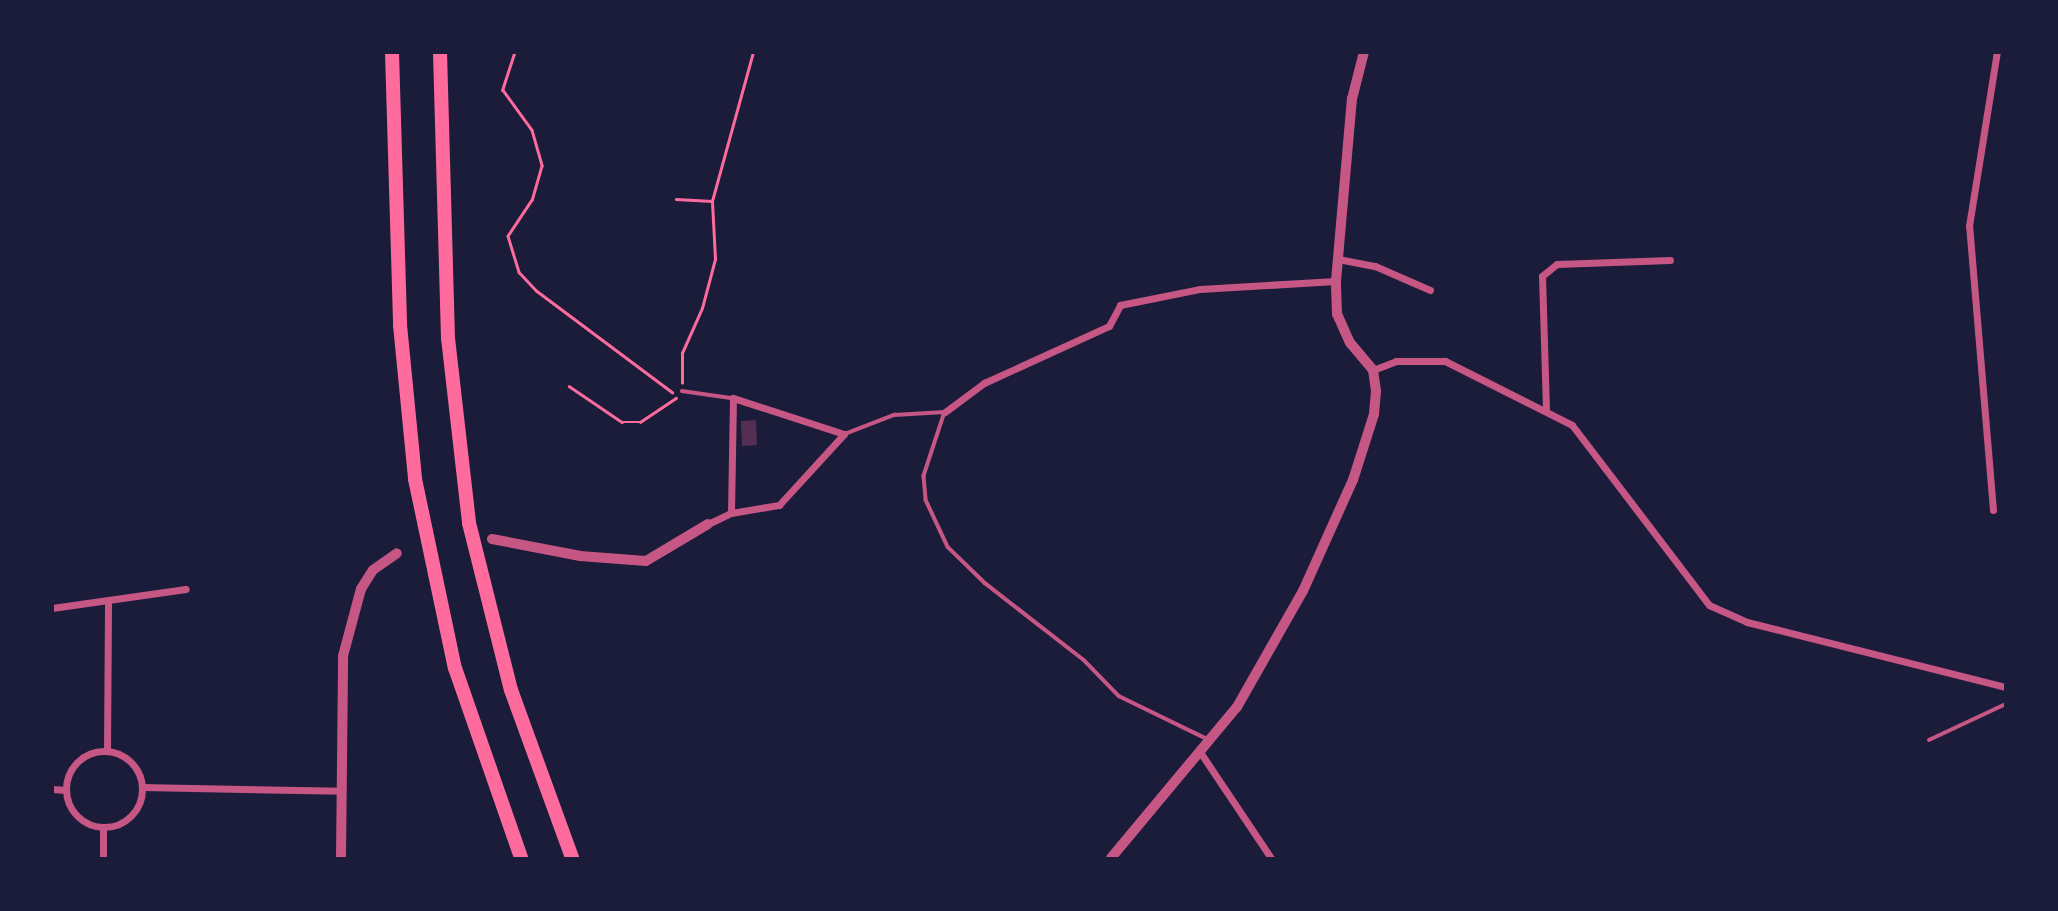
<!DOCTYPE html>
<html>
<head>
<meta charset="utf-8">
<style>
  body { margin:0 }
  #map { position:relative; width:2058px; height:911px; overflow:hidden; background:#1b1b3a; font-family:Montserrat,sans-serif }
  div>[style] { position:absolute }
  .building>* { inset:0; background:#542f53 }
  .path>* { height:2.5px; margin:-1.25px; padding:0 1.25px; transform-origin:1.25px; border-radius:1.25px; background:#ff6b9d }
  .service>* { height:3.5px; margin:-1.75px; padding:0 1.75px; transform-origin:1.75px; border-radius:1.75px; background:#c65784 }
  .minor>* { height:7px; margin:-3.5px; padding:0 3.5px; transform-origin:3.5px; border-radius:3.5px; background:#c65784 }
  .minor>.ring { margin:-3.5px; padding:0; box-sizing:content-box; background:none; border:7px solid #c65784; border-radius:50% }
  .tertiary>* { height:10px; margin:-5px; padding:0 5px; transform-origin:5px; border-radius:5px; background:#c65784 }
  .motorway>* { height:14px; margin:-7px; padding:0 7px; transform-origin:7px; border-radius:7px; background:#ff6b9d }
  span { translate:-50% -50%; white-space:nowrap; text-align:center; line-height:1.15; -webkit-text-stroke:5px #1b1b3a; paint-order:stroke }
  .frame { position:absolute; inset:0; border:54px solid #1b1b3a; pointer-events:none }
</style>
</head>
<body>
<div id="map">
  <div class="building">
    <i style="clip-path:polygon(756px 420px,757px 445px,742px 446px,741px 421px)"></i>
  </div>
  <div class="path">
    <i style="left:515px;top:52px;width:40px;rotate:108deg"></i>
    <i style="left:503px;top:90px;width:49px;rotate:54.1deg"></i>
    <i style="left:532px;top:130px;width:37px;rotate:74deg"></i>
    <i style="left:542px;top:166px;width:35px;rotate:106deg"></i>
    <i style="left:532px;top:200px;width:43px;rotate:123.7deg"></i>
    <i style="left:508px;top:236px;width:38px;rotate:73deg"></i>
    <i style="left:519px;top:272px;width:26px;rotate:47deg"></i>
    <i style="left:537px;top:291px;width:169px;rotate:36.8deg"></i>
    <i style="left:676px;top:199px;width:36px;rotate:3deg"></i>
    <i style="left:682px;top:383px;width:30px;rotate:-90deg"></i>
    <i style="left:682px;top:353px;width:49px;rotate:-66deg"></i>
    <i style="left:702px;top:308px;width:51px;rotate:-75.1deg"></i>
    <i style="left:715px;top:259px;width:58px;rotate:-93deg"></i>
    <i style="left:712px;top:201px;width:155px;rotate:-74.6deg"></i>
    <i style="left:569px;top:386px;width:64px;rotate:34.2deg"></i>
    <i style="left:622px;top:422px;width:18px"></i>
    <i style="left:640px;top:422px;width:43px;rotate:-33.7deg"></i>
  </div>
  <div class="service">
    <i style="left:682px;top:391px;width:49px;rotate:8.1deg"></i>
    <i style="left:845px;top:434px;width:53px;rotate:-21.2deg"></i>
    <i style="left:894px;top:415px;width:51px;rotate:-3.4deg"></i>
    <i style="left:945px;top:412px;width:67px;rotate:108.2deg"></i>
    <i style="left:924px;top:476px;width:24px;rotate:85deg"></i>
    <i style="left:926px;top:500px;width:52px;rotate:64.9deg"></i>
    <i style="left:948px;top:547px;width:52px;rotate:44.2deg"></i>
    <i style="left:985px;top:583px;width:125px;rotate:37.9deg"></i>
    <i style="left:1084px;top:660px;width:50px;rotate:45.8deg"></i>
    <i style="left:1119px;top:696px;width:98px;rotate:26deg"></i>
    <i style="left:1929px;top:740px;width:85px;rotate:-25.1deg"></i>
  </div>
  <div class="minor">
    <i style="left:1338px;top:259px;width:38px;rotate:11deg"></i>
    <i style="left:1375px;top:266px;width:60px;rotate:23.6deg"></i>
    <i style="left:1373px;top:370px;width:25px;rotate:-21deg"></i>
    <i style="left:1396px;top:361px;width:49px"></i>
    <i style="left:1445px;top:361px;width:142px;rotate:26.7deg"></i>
    <i style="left:1572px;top:425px;width:226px;rotate:52.7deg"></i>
    <i style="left:1709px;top:605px;width:42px;rotate:24.1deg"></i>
    <i style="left:1747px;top:622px;width:267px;rotate:14.1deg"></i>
    <i style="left:1546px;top:410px;width:134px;rotate:-91.7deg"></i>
    <i style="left:1542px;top:276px;width:19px;rotate:-39deg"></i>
    <i style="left:1557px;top:264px;width:113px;rotate:-2deg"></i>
    <i style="left:945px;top:412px;width:49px;rotate:-36.6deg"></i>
    <i style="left:984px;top:383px;width:137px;rotate:-24.5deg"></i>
    <i style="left:1109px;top:326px;width:24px;rotate:-62deg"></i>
    <i style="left:1120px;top:305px;width:82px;rotate:-11.3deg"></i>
    <i style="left:1200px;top:289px;width:136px;rotate:-3.4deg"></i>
    <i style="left:1993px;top:510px;width:285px;rotate:-94.8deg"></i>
    <i style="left:1969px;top:226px;width:176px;rotate:-80.9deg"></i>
    <i style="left:708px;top:524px;width:25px;rotate:-26deg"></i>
    <i style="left:731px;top:513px;width:49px;rotate:-9.5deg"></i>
    <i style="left:779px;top:505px;width:96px;rotate:-47.5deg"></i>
    <i style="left:844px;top:434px;width:117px;rotate:-162deg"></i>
    <i style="left:733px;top:398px;width:115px;rotate:91deg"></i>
    <i style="left:52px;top:608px;width:135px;rotate:-8.1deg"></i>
    <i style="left:107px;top:751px;width:151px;rotate:-89.6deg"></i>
    <i class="ring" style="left:66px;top:751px;width:69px;height:69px"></i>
    <i style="left:1200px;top:752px;width:128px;rotate:56.2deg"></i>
    <i style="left:142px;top:787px;width:200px;rotate:1.1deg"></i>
    <i style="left:52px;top:789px;width:14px;rotate:4deg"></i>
    <i style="left:103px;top:858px;width:31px;rotate:-90deg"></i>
  </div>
  <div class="tertiary">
    <i style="left:492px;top:539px;width:90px;rotate:10.9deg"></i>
    <i style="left:580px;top:556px;width:66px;rotate:4.3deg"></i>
    <i style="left:646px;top:561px;width:72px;rotate:-30.8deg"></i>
    <i style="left:341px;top:858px;width:202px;rotate:-89.4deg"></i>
    <i style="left:343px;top:656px;width:69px;rotate:-75deg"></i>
    <i style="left:361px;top:589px;width:22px;rotate:-58deg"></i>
    <i style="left:373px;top:570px;width:29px;rotate:-35deg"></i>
    <i style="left:1111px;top:858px;width:197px;rotate:-50.2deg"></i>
    <i style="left:1237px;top:707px;width:133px;rotate:-60.4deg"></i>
    <i style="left:1303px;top:591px;width:122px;rotate:-65.8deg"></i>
    <i style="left:1353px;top:480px;width:69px;rotate:-72.3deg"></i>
    <i style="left:1374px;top:414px;width:23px;rotate:-85deg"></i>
    <i style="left:1376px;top:391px;width:21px;rotate:-98deg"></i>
    <i style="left:1373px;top:370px;width:35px;rotate:-130deg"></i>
    <i style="left:1350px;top:343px;width:32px;rotate:-114deg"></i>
    <i style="left:1337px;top:314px;width:33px;rotate:-92deg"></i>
    <i style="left:1336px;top:281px;width:183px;rotate:-85deg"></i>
    <i style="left:1352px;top:99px;width:49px;rotate:-75.7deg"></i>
  </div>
  <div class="motorway">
    <i style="left:392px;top:52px;width:273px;rotate:88.3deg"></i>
    <i style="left:400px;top:325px;width:155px;rotate:84.4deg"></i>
    <i style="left:415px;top:479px;width:193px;rotate:78.1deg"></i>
    <i style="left:455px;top:668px;width:201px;rotate:70.8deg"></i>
    <i style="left:440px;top:52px;width:286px;rotate:88.4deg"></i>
    <i style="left:448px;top:338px;width:186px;rotate:83.5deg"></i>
    <i style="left:469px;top:523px;width:172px;rotate:75.9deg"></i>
    <i style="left:511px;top:690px;width:179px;rotate:70deg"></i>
  </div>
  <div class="frame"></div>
</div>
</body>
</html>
